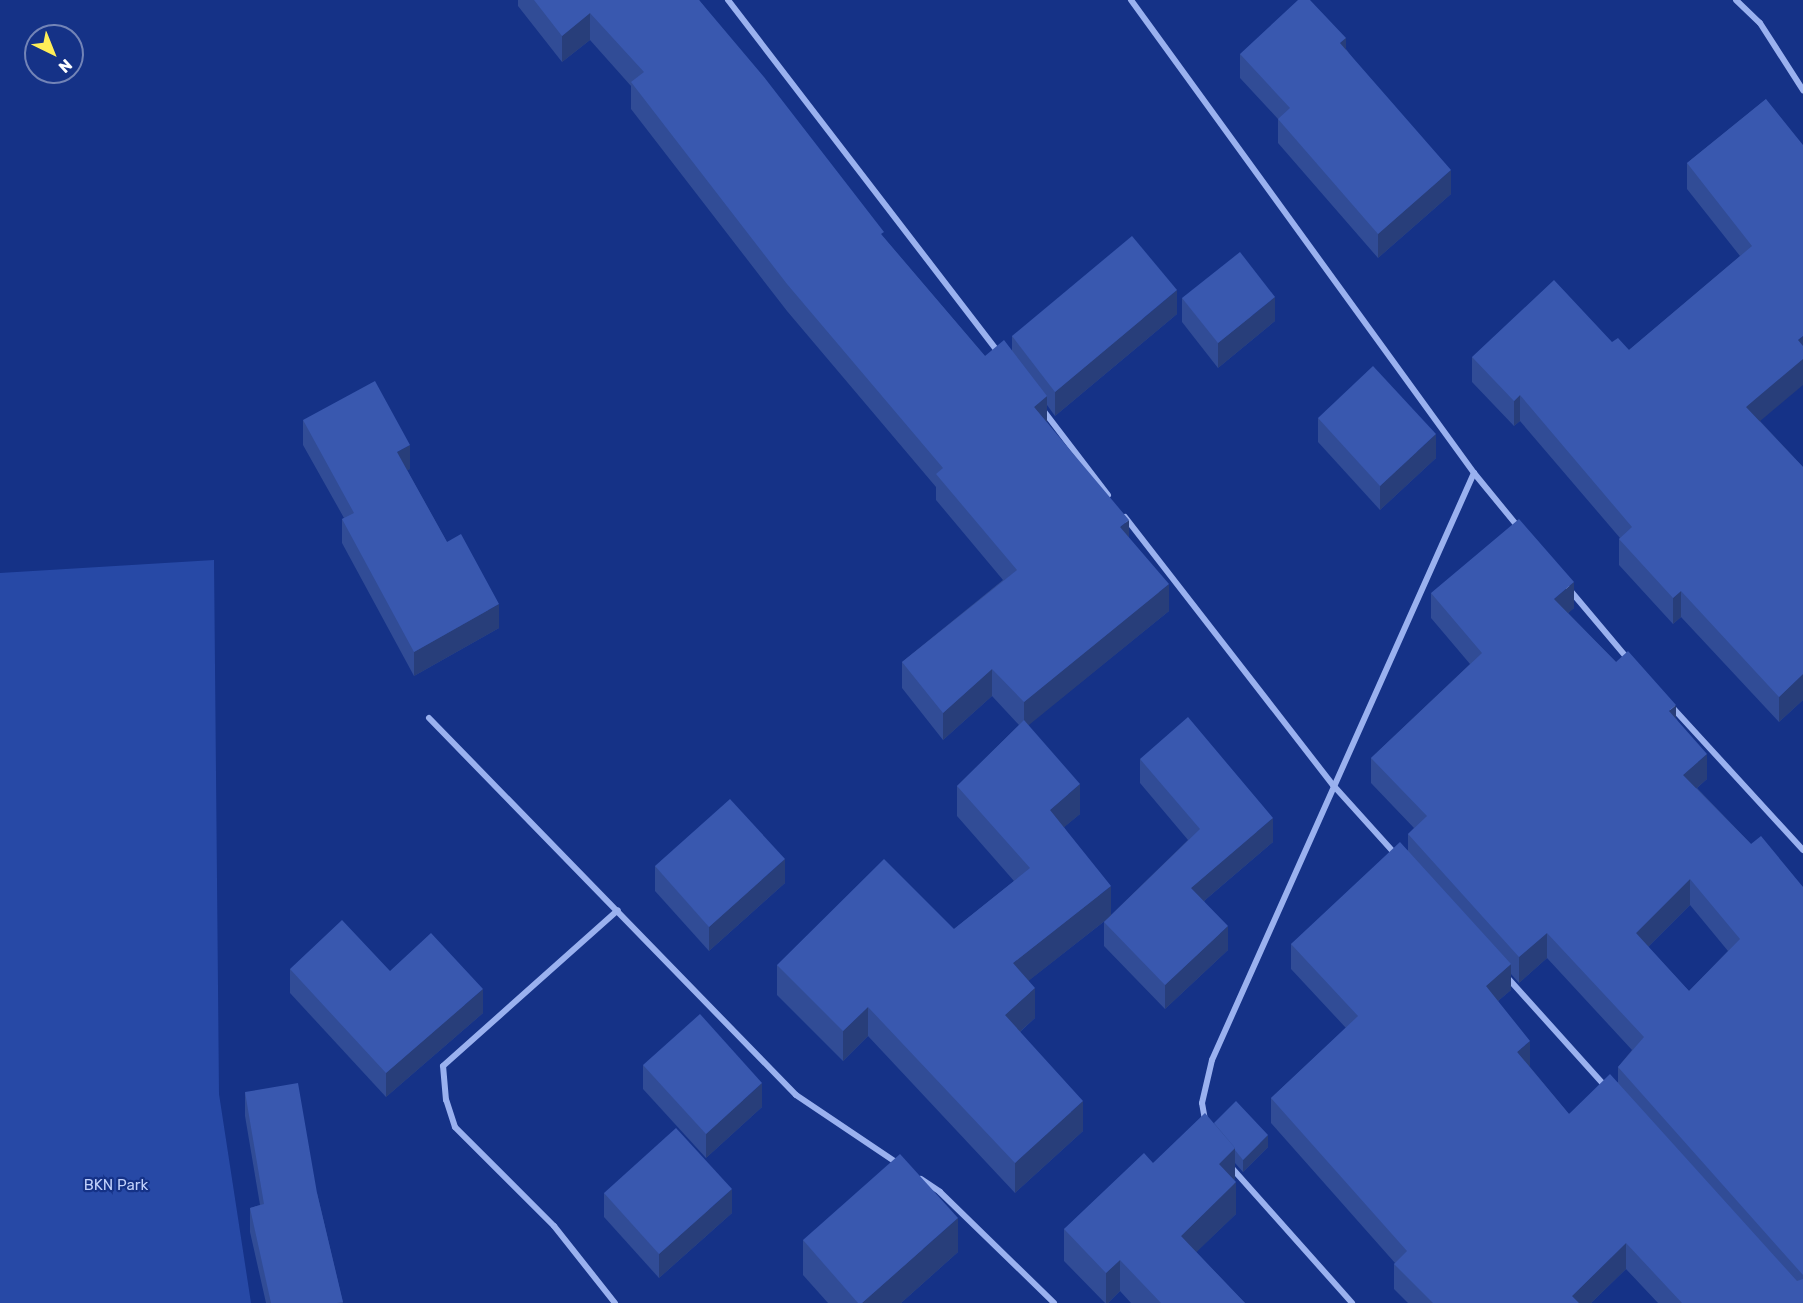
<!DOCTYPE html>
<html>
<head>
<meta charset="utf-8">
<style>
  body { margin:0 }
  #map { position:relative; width:1803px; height:1303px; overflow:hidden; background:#153287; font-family:Rubik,sans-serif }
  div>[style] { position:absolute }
  .green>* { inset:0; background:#2749a6 }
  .minor>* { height:6px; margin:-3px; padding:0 3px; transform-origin:3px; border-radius:3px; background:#9ab1ef }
  .wall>* { inset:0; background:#314c96 }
  .shaded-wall>* { inset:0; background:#283e7a }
  .building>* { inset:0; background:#3958af }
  span { translate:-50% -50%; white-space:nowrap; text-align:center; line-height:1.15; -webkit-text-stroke:4.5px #153287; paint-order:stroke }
  .park-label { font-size:15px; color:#c0d0fb }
  .north { position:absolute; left:24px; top:24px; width:60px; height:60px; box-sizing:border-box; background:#153287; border:2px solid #7384b7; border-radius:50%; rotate:137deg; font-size:16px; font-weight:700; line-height:24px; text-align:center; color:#fff }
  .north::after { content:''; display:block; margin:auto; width:21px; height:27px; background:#ffee58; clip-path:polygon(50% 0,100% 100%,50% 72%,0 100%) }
</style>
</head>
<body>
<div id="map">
  <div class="green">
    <i style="clip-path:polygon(214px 560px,219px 1094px,251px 1303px,0 1303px,0 573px)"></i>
  </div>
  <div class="minor">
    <i style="left:728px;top:0;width:447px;rotate:52.5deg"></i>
    <i style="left:1131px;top:0;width:584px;rotate:54.05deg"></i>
    <i style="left:1474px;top:473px;width:71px;rotate:50.7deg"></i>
    <i style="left:1736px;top:0;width:33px;rotate:44deg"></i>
    <i style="left:1760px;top:23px;width:80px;rotate:57.3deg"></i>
    <i style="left:1043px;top:410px;width:107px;rotate:52.6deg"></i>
    <i style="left:1125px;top:517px;width:339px;rotate:52.2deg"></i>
    <i style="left:1333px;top:785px;width:94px;rotate:48deg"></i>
    <i style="left:1569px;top:589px;width:92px;rotate:49.9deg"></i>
    <i style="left:1672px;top:707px;width:194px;rotate:47.5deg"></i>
    <i style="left:429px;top:718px;width:526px;rotate:45.77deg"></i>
    <i style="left:796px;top:1095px;width:125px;rotate:33.9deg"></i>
    <i style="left:1506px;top:976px;width:149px;rotate:48deg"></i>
    <i style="left:1205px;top:1120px;width:17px;rotate:-100deg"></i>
    <i style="left:1202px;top:1103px;width:44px;rotate:-76.9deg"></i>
    <i style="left:1212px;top:1060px;width:643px;rotate:-65.95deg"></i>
    <i style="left:1231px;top:1167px;width:182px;rotate:48.3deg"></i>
    <i style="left:921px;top:1179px;width:23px;rotate:34deg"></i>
    <i style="left:940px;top:1192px;width:159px;rotate:44.2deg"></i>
    <i style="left:615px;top:1303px;width:98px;rotate:-128.4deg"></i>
    <i style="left:554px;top:1226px;width:140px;rotate:-135deg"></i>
    <i style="left:455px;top:1127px;width:28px;rotate:-108deg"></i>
    <i style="left:446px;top:1100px;width:34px;rotate:-95deg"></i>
    <i style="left:443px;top:1066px;width:234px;rotate:-41.7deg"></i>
  </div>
  <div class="wall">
    <i style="clip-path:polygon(518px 0,699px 0,884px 238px,985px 356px,1012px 351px,1012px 336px,1177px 314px,1055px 416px,1047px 405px,1047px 422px,1129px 538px,1169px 611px,1028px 725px,1080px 814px,1064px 827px,1111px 915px,1188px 840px,1140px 783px,1140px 759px,1273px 842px,1204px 901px,1228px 950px,1165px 1009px,1104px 946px,1104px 922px,1106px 920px,1028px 981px,1035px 1018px,1020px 1032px,1083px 1131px,1015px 1193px,868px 1036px,843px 1061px,777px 995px,777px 965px,954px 929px,1014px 881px,957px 816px,957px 786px,1019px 725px,992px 696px,943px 740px,902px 688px,902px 662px,1003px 580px,936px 500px,936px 487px,787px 311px,631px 109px,631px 86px,590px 40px,562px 62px,518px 6px)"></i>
    <i style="clip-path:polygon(1346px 49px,1451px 194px,1378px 258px,1278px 143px,1278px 119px,1240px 78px,1240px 54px)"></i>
    <i style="clip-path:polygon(1766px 99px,1760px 421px,1803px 467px,1803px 700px,1779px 722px,1681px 617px,1673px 624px,1619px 565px,1619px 539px,1620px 538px,1520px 421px,1514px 426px,1472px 382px,1472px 357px,1612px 342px,1629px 350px,1740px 256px,1687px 189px,1687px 163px)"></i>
    <i style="clip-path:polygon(1182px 298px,1275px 321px,1218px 368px,1182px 322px)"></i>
    <i style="clip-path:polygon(1318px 418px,1436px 458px,1380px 510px,1318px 442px)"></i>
    <i style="clip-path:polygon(303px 420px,410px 469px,407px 470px,447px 542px,499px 628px,414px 676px,342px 543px,342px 519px,344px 518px,303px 445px)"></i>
    <i style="clip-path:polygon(evenodd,1431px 593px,1574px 608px,1568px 613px,1616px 662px,1676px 718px,1707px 779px,1697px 788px,1751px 844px,1803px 887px,1803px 1303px,1658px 1303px,1626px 1269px,1591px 1303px,1408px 1303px,1394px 1289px,1394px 1264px,1395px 1263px,1271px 1123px,1271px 1098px,1346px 1028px,1291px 969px,1291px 944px,1408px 850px,1408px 834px,1414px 828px,1371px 783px,1371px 758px,1470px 664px,1431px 618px,1431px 593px,1690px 905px,1728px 951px,1689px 991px,1648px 947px,1690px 905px,1431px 593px,1547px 958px,1632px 1050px,1618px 1067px,1618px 1082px,1569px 1114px,1530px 1067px,1498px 1001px,1511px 990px,1511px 974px,1519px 983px,1547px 958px)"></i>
    <i style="clip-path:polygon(655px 866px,785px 883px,709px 951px,655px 891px)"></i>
    <i style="clip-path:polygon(290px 969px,390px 971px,483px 1013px,386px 1097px,290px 993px)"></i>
    <i style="clip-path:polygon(643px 1065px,762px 1107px,706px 1158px,643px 1089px)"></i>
    <i style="clip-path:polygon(245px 1092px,317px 1193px,343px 1303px,266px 1303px,250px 1232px,250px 1208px,260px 1205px,245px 1116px)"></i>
    <i style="clip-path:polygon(1214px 1123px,1268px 1147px,1243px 1172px,1235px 1163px,1235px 1179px,1234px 1180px,1236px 1214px,1196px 1252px,1245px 1303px,1131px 1303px,1120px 1291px,1108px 1303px,1105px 1303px,1064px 1261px,1064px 1229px,1153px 1163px)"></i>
    <i style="clip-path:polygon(604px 1193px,732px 1213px,659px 1278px,604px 1217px)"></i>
    <i style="clip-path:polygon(803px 1240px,958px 1252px,901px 1303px,828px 1303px,803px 1275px)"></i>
  </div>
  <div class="shaded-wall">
    <i style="clip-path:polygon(590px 13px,590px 40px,562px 62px,562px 36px)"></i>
    <i style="clip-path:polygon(1346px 38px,1346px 62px,1340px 43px)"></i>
    <i style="clip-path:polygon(1451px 170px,1451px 194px,1378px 258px,1378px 234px)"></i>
    <i style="clip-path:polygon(1177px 290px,1177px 314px,1055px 416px,1055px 392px)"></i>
    <i style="clip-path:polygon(1275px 297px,1275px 321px,1218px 368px,1218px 343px)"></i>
    <i style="clip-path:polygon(1803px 336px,1803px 385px,1746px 433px,1746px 407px,1798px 340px)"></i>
    <i style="clip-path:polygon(1520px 395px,1520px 421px,1514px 426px,1514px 401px)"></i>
    <i style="clip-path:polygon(1047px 396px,1047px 423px,1034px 407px)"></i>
    <i style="clip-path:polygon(1436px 434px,1436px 458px,1380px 510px,1380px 486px)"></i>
    <i style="clip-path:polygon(410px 445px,410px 469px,397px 476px,397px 452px)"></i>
    <i style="clip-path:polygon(1129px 520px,1129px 547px,1120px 527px)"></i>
    <i style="clip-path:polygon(1574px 582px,1574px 608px,1554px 625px,1554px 599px)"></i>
    <i style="clip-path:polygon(1169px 584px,1169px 611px,1024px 729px,1024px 702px)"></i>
    <i style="clip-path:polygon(1681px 591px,1681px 617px,1673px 624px,1673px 598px)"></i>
    <i style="clip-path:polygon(499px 604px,499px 628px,414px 676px,414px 652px)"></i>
    <i style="clip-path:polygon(992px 669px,992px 696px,943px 740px,943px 713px)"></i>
    <i style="clip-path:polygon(1803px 674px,1803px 700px,1779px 722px,1779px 697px)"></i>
    <i style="clip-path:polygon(1676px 705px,1676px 730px,1669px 711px)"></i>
    <i style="clip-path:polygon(1707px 754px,1707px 779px,1683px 800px,1683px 775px)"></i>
    <i style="clip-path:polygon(1080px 784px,1080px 814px,1050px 839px,1050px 810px)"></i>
    <i style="clip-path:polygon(1273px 818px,1273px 842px,1191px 912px,1191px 888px)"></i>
    <i style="clip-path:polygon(785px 859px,785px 883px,709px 951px,709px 927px)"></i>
    <i style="clip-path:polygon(1690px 879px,1690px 905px,1636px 959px,1636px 933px)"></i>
    <i style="clip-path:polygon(1111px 886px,1111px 916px,1013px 993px,1013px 963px)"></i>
    <i style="clip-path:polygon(1228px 926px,1228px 950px,1165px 1009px,1165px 985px)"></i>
    <i style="clip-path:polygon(1547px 933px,1547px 958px,1519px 983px,1519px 957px)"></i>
    <i style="clip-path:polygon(1511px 964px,1511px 990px,1486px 1011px,1486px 986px)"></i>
    <i style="clip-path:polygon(1035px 988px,1035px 1018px,1005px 1045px,1005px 1015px)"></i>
    <i style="clip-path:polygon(483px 989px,483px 1013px,386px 1097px,386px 1073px)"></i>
    <i style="clip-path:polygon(868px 1007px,868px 1036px,843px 1061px,843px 1031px)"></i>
    <i style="clip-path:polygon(1530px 1041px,1530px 1067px,1517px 1052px)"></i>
    <i style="clip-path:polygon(762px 1083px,762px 1107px,706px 1158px,706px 1134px)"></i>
    <i style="clip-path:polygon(1083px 1101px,1083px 1131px,1015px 1193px,1015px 1163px)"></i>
    <i style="clip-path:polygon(1268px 1135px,1268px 1147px,1243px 1172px,1243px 1160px)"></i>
    <i style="clip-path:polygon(1235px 1148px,1235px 1179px,1219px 1195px,1219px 1164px)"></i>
    <i style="clip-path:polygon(1236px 1182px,1236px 1214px,1181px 1267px,1181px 1236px)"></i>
    <i style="clip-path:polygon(732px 1189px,732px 1213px,659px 1278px,659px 1254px)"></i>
    <i style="clip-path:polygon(958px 1218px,958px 1252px,901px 1303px,862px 1303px)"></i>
    <i style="clip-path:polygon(1626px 1243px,1626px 1269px,1591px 1303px,1572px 1303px,1572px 1296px)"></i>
    <i style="clip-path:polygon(1120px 1260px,1120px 1291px,1108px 1303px,1106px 1303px,1106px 1273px)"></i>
  </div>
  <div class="building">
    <i style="clip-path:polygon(534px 0,699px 0,764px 77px,884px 232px,881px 234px,985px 356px,1004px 340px,1047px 396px,1034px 407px,1129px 520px,1120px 527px,1169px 584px,1024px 702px,992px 669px,943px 713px,902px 662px,1017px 570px,936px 474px,943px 468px,787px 284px,631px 82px,644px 72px,590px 13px,562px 36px)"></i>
    <i style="clip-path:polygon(1298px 0,1310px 0,1346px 38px,1340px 43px,1451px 170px,1378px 234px,1278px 119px,1290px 108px,1240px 54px)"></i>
    <i style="clip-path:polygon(1766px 99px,1803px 145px,1803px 336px,1798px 340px,1803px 346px,1803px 359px,1746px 407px,1803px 467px,1803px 674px,1779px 697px,1681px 591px,1673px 598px,1619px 539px,1632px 527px,1520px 395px,1514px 401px,1472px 357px,1554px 280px,1612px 342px,1618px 338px,1629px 350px,1752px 246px,1687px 163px)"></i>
    <i style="clip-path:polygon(1132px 236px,1177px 290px,1055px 392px,1012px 336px)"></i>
    <i style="clip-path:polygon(1240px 252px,1275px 297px,1218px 343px,1182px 298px)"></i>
    <i style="clip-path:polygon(1373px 366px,1436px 434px,1380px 486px,1318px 418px)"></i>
    <i style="clip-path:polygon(375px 381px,410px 445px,397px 452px,447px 542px,461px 534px,499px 604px,414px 652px,342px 519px,354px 513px,303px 420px)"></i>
    <i style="clip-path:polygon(evenodd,1519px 519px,1574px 582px,1554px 599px,1616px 662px,1628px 651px,1676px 705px,1669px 711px,1707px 754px,1683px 775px,1751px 844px,1761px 836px,1803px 887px,1803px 1275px,1618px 1067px,1644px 1037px,1547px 933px,1519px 957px,1408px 834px,1427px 816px,1371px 758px,1482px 653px,1431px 593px,1519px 519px,1690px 879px,1740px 939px,1689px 991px,1636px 933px,1690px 879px)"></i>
    <i style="clip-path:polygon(1188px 717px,1273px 818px,1191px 888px,1228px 926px,1165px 985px,1104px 922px,1200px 829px,1140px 759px)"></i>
    <i style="clip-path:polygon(1024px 720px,1080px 784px,1050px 810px,1111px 886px,1013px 963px,1035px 988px,1005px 1015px,1083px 1101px,1015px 1163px,868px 1007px,843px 1031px,777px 965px,884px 859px,954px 929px,1030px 868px,957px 786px)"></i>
    <i style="clip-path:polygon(730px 799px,785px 859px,709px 927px,655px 866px)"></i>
    <i style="clip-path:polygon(1400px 842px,1511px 964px,1486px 986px,1530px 1041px,1517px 1052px,1569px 1114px,1610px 1074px,1797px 1281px,1803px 1279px,1803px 1303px,1682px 1303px,1626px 1243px,1572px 1296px,1579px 1303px,1433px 1303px,1394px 1264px,1407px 1251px,1271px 1098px,1358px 1016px,1291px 944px)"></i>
    <i style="clip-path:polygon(342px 920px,390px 971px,431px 933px,483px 989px,386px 1073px,290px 969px)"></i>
    <i style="clip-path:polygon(700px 1014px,762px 1083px,706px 1134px,643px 1065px)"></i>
    <i style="clip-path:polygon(298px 1083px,317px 1193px,343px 1302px,337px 1303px,271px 1303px,250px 1208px,264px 1204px,245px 1092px)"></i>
    <i style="clip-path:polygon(1236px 1101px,1268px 1135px,1243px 1160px,1235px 1150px,1235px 1148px,1214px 1123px)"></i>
    <i style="clip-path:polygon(1205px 1113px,1235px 1148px,1219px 1164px,1236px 1182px,1181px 1236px,1245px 1303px,1161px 1303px,1120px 1260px,1106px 1273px,1064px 1229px,1144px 1153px,1153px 1163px)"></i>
    <i style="clip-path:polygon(676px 1128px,732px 1189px,659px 1254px,604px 1193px)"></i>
    <i style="clip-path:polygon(900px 1154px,958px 1218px,862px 1303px,858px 1303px,803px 1240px)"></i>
  </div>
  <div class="park-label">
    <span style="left:116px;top:1186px">BKN Park</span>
  </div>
  <div class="north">N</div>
</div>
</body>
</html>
